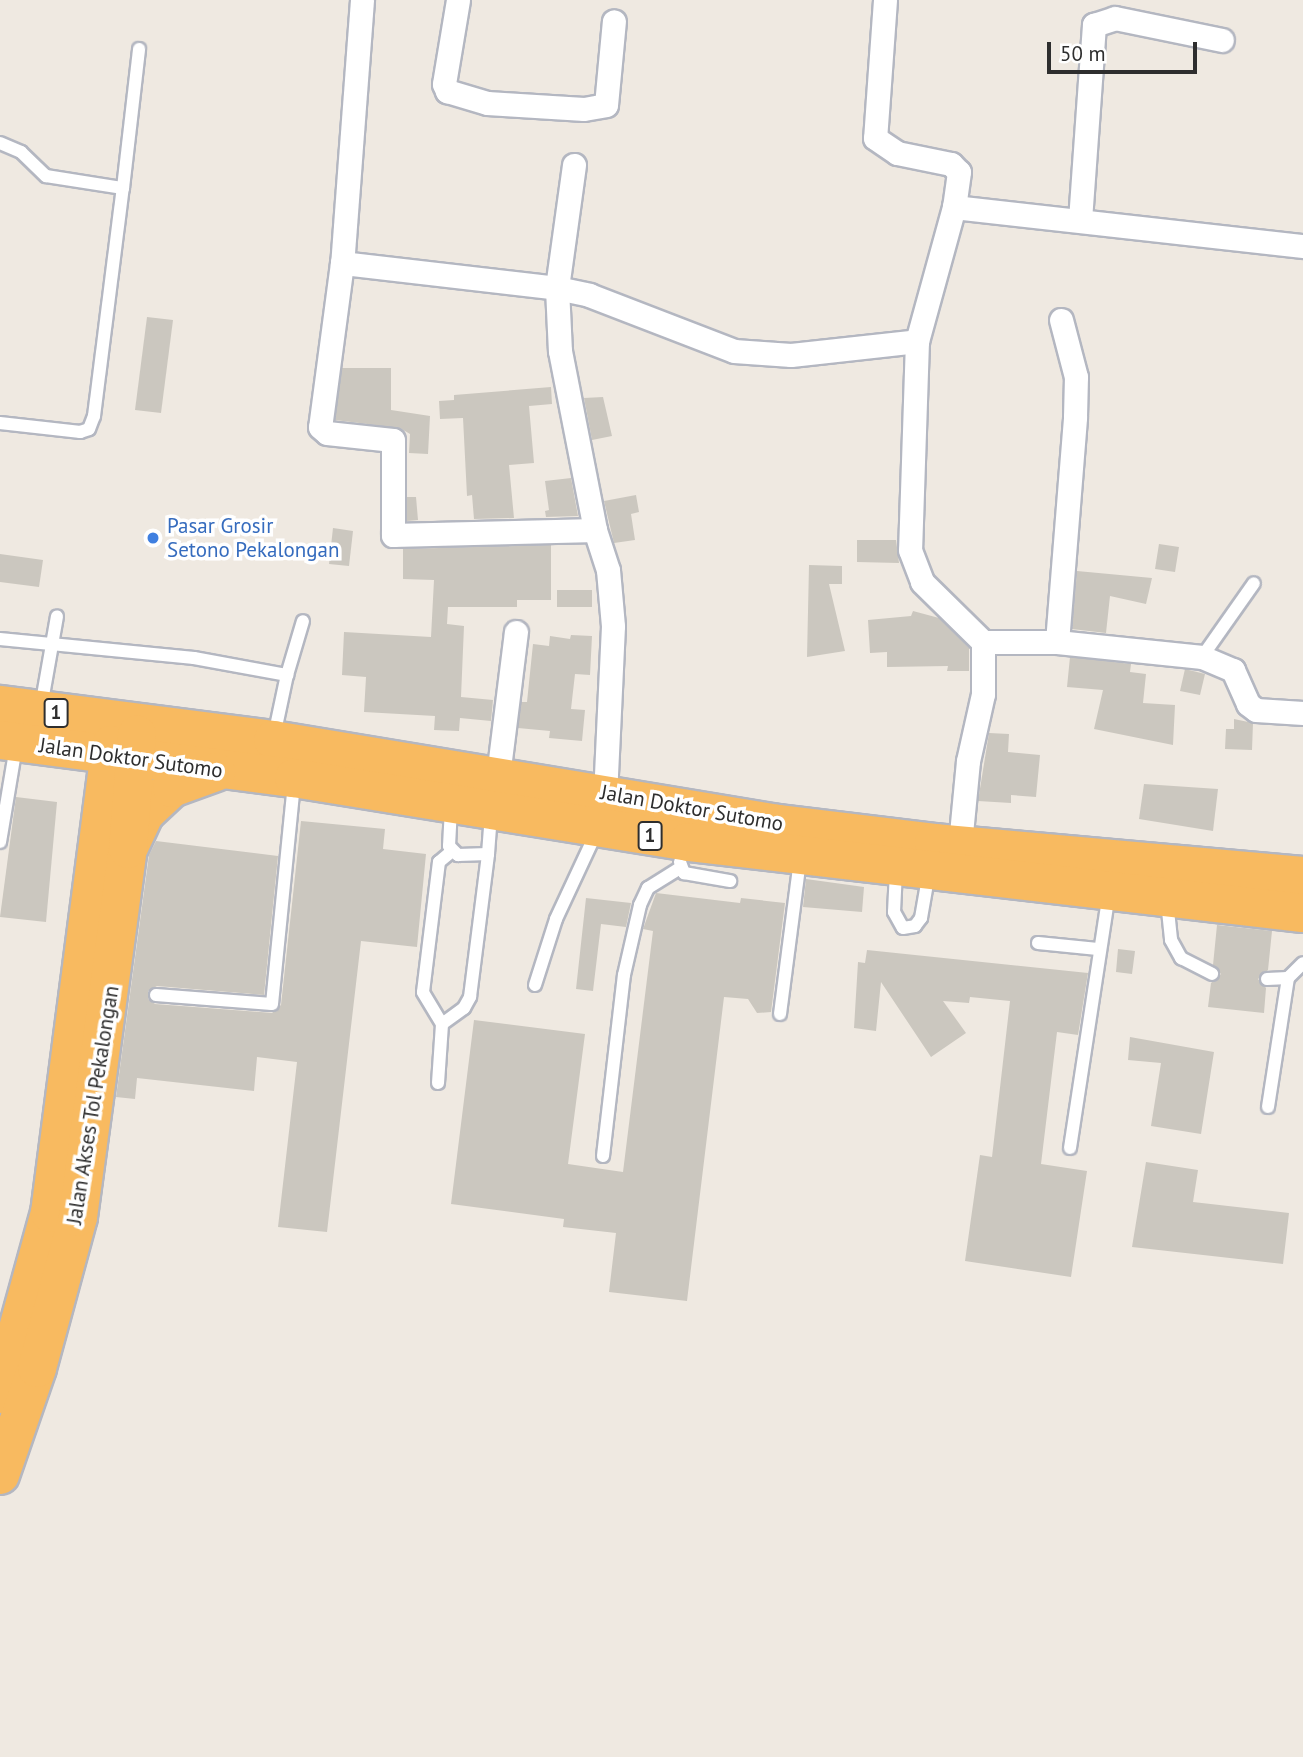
<!DOCTYPE html>
<html>
<head>
<meta charset="utf-8">
<style>
  body { margin:0 }
  #map { position:relative; width:1303px; height:1757px; overflow:hidden; background:#efe9e1; font-family:"PT Sans",sans-serif }
  div>[style] { position:absolute }
  .building>* { inset:0; background:#cbc7bf }
  .roads { filter:drop-shadow(2px 0 #b4b7c1) drop-shadow(-2px 0 #b4b7c1) drop-shadow(0 2px #b4b7c1) drop-shadow(0 -2px #b4b7c1) }
  .service>* { height:12px; margin:-6px; padding:0 6px; transform-origin:6px; border-radius:6px; background:#fff }
  .minor>* { height:23px; margin:-11.5px; padding:0 11.5px; transform-origin:11.5px; border-radius:11.5px; background:#fff }
  .trunk>* { height:38px; margin:-19px; padding:0 19px; transform-origin:19px; border-radius:19px; background:#f8ba60 }
  .dots>* { width:19px; height:19px; translate:-50% -50%; box-sizing:border-box; border:4px solid #fff; border-radius:50% }
  span { translate:-50% -50%; white-space:nowrap; text-align:center; line-height:1.15; -webkit-text-stroke:7px #fff; paint-order:stroke }
  .shield-label span { padding:2px 5px; background:#fff; border:2px solid; border-radius:5px; -webkit-text-stroke-width:0 }
  .shield-label { font-size:19px; color:#2e2e2e; font-weight:700 }
  .shop-label { font-size:21px; color:#366cbe }
  .left { translate:0 -50%; text-align:left }
  .street-label { font-size:21px; color:#2e2e2e }
  .scale { position:absolute; left:1047px; top:42px; width:150px; height:32px; box-sizing:border-box; border:4px solid #2e2e2e; border-top:0; padding-left:9px; font-size:21px; line-height:24px; white-space:nowrap; color:#2e2e2e; -webkit-text-stroke:5px #fff; paint-order:stroke }
</style>
</head>
<body>
<div id="map">
  <div class="building">
    <i style="clip-path:polygon(147px 317px,173px 320px,161px 413px,135px 410px)"></i>
    <i style="clip-path:polygon(342px 368px,391px 368px,391px 410px,430px 416px,428px 454px,409px 453px,410px 434px,400px 428px,335px 420px)"></i>
    <i style="clip-path:polygon(551px 387px,552px 404px,529px 406px,534px 463px,509px 465px,514px 518px,474px 519px,472px 495px,467px 496px,463px 418px,440px 419px,439px 401px,454px 400px,454px 395px)"></i>
    <i style="clip-path:polygon(603px 397px,612px 436px,592px 440px,584px 398px)"></i>
    <i style="clip-path:polygon(571px 478px,578px 516px,546px 517px,545px 511px,549px 510px,545px 481px)"></i>
    <i style="clip-path:polygon(636px 495px,639px 512px,631px 514px,635px 540px,614px 543px,604px 501px)"></i>
    <i style="clip-path:polygon(407px 497px,416px 497px,418px 520px,407px 521px)"></i>
    <i style="clip-path:polygon(333px 528px,353px 531px,349px 566px,329px 564px)"></i>
    <i style="clip-path:polygon(857px 540px,896px 540px,899px 563px,857px 562px)"></i>
    <i style="clip-path:polygon(1159px 544px,1179px 547px,1175px 572px,1155px 569px)"></i>
    <i style="clip-path:polygon(551px 545px,551px 600px,517px 600px,517px 607px,448px 607px,447px 624px,464px 626px,461px 697px,493px 700px,491px 721px,460px 718px,459px 731px,434px 730px,435px 716px,364px 712px,366px 677px,342px 675px,344px 632px,431px 637px,434px 580px,403px 579px,403px 549px)"></i>
    <i style="clip-path:polygon(0 554px,43px 560px,39px 587px,0 582px)"></i>
    <i style="clip-path:polygon(809px 565px,842px 566px,842px 584px,829px 584px,845px 651px,807px 657px)"></i>
    <i style="clip-path:polygon(1077px 571px,1152px 578px,1146px 604px,1110px 596px,1106px 633px,1072px 629px)"></i>
    <i style="clip-path:polygon(557px 590px,592px 590px,592px 607px,557px 607px)"></i>
    <i style="clip-path:polygon(913px 611px,939px 618px,969px 648px,969px 671px,947px 671px,948px 666px,887px 667px,887px 652px,870px 653px,868px 620px,911px 616px)"></i>
    <i style="clip-path:polygon(571px 635px,592px 636px,590px 675px,575px 674px,571px 709px,585px 710px,582px 741px,549px 738px,550px 731px,518px 728px,521px 702px,527px 702px,533px 644px,549px 646px,550px 636px,570px 639px)"></i>
    <i style="clip-path:polygon(1070px 657px,1131px 664px,1130px 672px,1146px 674px,1143px 703px,1175px 705px,1173px 745px,1094px 729px,1103px 690px,1067px 687px)"></i>
    <i style="clip-path:polygon(1185px 669px,1205px 674px,1200px 695px,1180px 691px)"></i>
    <i style="clip-path:polygon(1234px 719px,1253px 723px,1252px 750px,1225px 749px,1226px 729px,1234px 729px)"></i>
    <i style="clip-path:polygon(989px 733px,1009px 734px,1008px 752px,1040px 755px,1036px 797px,1011px 795px,1011px 803px,978px 801px)"></i>
    <i style="clip-path:polygon(1144px 784px,1218px 789px,1213px 831px,1139px 819px)"></i>
    <i style="clip-path:polygon(16px 797px,57px 802px,46px 922px,0 917px)"></i>
    <i style="clip-path:polygon(301px 821px,385px 829px,383px 849px,426px 854px,417px 947px,361px 941px,327px 1232px,278px 1227px,297px 1062px,257px 1057px,254px 1091px,137px 1078px,135px 1099px,116px 1097px,149px 855px,156px 841px,278px 856px,264px 995px,157px 986px,148px 991px,148px 999px,155px 1004px,272px 1013px,281px 1005px)"></i>
    <i style="clip-path:polygon(806px 879px,864px 887px,862px 912px,803px 907px)"></i>
    <i style="clip-path:polygon(656px 893px,740px 903px,741px 898px,785px 903px,771px 1012px,757px 1013px,748px 999px,724px 997px,687px 1301px,609px 1292px,616px 1233px,563px 1227px,564px 1219px,451px 1204px,474px 1020px,585px 1034px,568px 1164px,623px 1172px,653px 931px,643px 929px)"></i>
    <i style="clip-path:polygon(586px 898px,631px 903px,626px 927px,601px 924px,593px 991px,576px 989px)"></i>
    <i style="clip-path:polygon(1217px 925px,1272px 931px,1268px 970px,1258px 979px,1266px 988px,1264px 1013px,1208px 1007px,1211px 983px,1221px 974px,1213px 965px)"></i>
    <i style="clip-path:polygon(1118px 949px,1135px 951px,1132px 974px,1116px 972px)"></i>
    <i style="clip-path:polygon(867px 950px,1088px 973px,1078px 1035px,1057px 1032px,1041px 1164px,1087px 1171px,1071px 1277px,965px 1261px,980px 1155px,992px 1157px,1010px 1001px,970px 997px,969px 1003px,943px 1001px,966px 1033px,931px 1057px,881px 982px,876px 1031px,854px 1028px,858px 962px,865px 963px)"></i>
    <i style="clip-path:polygon(1130px 1037px,1214px 1052px,1201px 1134px,1151px 1126px,1161px 1063px,1128px 1060px)"></i>
    <i style="clip-path:polygon(1146px 1162px,1198px 1170px,1193px 1202px,1289px 1213px,1283px 1264px,1132px 1247px)"></i>
  </div>
  <div class="roads">
    <div class="service">
      <i style="left:0;top:143px;width:23px;rotate:23deg"></i>
      <i style="left:21px;top:152px;width:35px;rotate:44deg"></i>
      <i style="left:46px;top:176px;width:78px;rotate:8.9deg"></i>
      <i style="left:123px;top:188px;width:140px;rotate:-83.4deg"></i>
      <i style="left:0;top:423px;width:81px;rotate:6.4deg"></i>
      <i style="left:80px;top:432px;width:9px;rotate:-18deg"></i>
      <i style="left:89px;top:429px;width:14px;rotate:-69deg"></i>
      <i style="left:94px;top:416px;width:230px;rotate:-82.8deg"></i>
      <i style="left:0;top:639px;width:195px;rotate:5.6deg"></i>
      <i style="left:194px;top:658px;width:95px;rotate:10.4deg"></i>
      <i style="left:287px;top:675px;width:56px;rotate:-73.5deg"></i>
      <i style="left:1202px;top:657px;width:90px;rotate:-54.9deg"></i>
      <i style="left:41px;top:707px;width:92px;rotate:-80deg"></i>
      <i style="left:274px;top:736px;width:62px;rotate:-78deg"></i>
      <i style="left:451px;top:808px;width:38px;rotate:93deg"></i>
      <i style="left:449px;top:846px;width:13px;rotate:45deg"></i>
      <i style="left:458px;top:855px;width:30px;rotate:-2deg"></i>
      <i style="left:488px;top:854px;width:40px;rotate:-85.7deg"></i>
      <i style="left:0;top:842px;width:97px;rotate:-80.5deg"></i>
      <i style="left:680px;top:862px;width:12px;rotate:70deg"></i>
      <i style="left:684px;top:873px;width:47px;rotate:9.9deg"></i>
      <i style="left:896px;top:871px;width:41px;rotate:92.8deg"></i>
      <i style="left:894px;top:912px;width:18px;rotate:61deg"></i>
      <i style="left:903px;top:928px;width:12px;rotate:-9deg"></i>
      <i style="left:915px;top:926px;width:10px;rotate:-53deg"></i>
      <i style="left:921px;top:918px;width:47px;rotate:-80.1deg"></i>
      <i style="left:1167px;top:901px;width:39px;rotate:84deg"></i>
      <i style="left:1171px;top:940px;width:21px;rotate:61deg"></i>
      <i style="left:1181px;top:958px;width:35px;rotate:27deg"></i>
      <i style="left:1038px;top:943px;width:60px;rotate:5.7deg"></i>
      <i style="left:1267px;top:979px;width:21px;rotate:-3deg"></i>
      <i style="left:1288px;top:978px;width:21px;rotate:-45deg"></i>
      <i style="left:535px;top:985px;width:69px;rotate:-72.3deg"></i>
      <i style="left:556px;top:919px;width:97px;rotate:-65deg"></i>
      <i style="left:156px;top:995px;width:116px;rotate:4.4deg"></i>
      <i style="left:272px;top:1004px;width:223px;rotate:-84.3deg"></i>
      <i style="left:780px;top:1014px;width:155px;rotate:-82.6deg"></i>
      <i style="left:442px;top:1024px;width:37px;rotate:-121deg"></i>
      <i style="left:423px;top:992px;width:131px;rotate:-83deg"></i>
      <i style="left:439px;top:862px;width:17px;rotate:-40deg"></i>
      <i style="left:438px;top:1083px;width:59px;rotate:-86.1deg"></i>
      <i style="left:442px;top:1024px;width:27px;rotate:-36deg"></i>
      <i style="left:464px;top:1008px;width:13px;rotate:-61deg"></i>
      <i style="left:470px;top:997px;width:144px;rotate:-82.8deg"></i>
      <i style="left:1268px;top:1107px;width:131px;rotate:-81.2deg"></i>
      <i style="left:1070px;top:1148px;width:257px;rotate:-81.3deg"></i>
      <i style="left:603px;top:1156px;width:182px;rotate:-83.4deg"></i>
      <i style="left:624px;top:975px;width:72px;rotate:-77.1deg"></i>
      <i style="left:640px;top:905px;width:19px;rotate:-65deg"></i>
      <i style="left:648px;top:888px;width:39px;rotate:-32deg"></i>
    </div>
    <div class="minor">
      <i style="left:362px;top:0;width:264px;rotate:94.3deg"></i>
      <i style="left:342px;top:263px;width:216px;rotate:6.6deg"></i>
      <i style="left:557px;top:288px;width:63px;rotate:87.3deg"></i>
      <i style="left:560px;top:351px;width:182px;rotate:78.9deg"></i>
      <i style="left:595px;top:530px;width:42px;rotate:72deg"></i>
      <i style="left:608px;top:570px;width:56px;rotate:84.9deg"></i>
      <i style="left:613px;top:626px;width:167px;rotate:92.7deg"></i>
      <i style="left:458px;top:0;width:85px;rotate:99.5deg"></i>
      <i style="left:444px;top:84px;width:8px;rotate:67deg"></i>
      <i style="left:447px;top:91px;width:42px;rotate:16.7deg"></i>
      <i style="left:487px;top:103px;width:97px;rotate:3.5deg"></i>
      <i style="left:584px;top:109px;width:22px;rotate:-10deg"></i>
      <i style="left:606px;top:105px;width:84px;rotate:-84.6deg"></i>
      <i style="left:885px;top:0;width:138px;rotate:94.1deg"></i>
      <i style="left:875px;top:138px;width:27px;rotate:34deg"></i>
      <i style="left:897px;top:153px;width:55px;rotate:11.5deg"></i>
      <i style="left:951px;top:164px;width:11px;rotate:45deg"></i>
      <i style="left:959px;top:172px;width:35px;rotate:98deg"></i>
      <i style="left:954px;top:207px;width:139px;rotate:105.4deg"></i>
      <i style="left:917px;top:341px;width:209px;rotate:91.9deg"></i>
      <i style="left:910px;top:550px;width:34px;rotate:69deg"></i>
      <i style="left:922px;top:582px;width:86px;rotate:44.5deg"></i>
      <i style="left:983px;top:642px;width:52px;rotate:90deg"></i>
      <i style="left:983px;top:694px;width:69px;rotate:102.6deg"></i>
      <i style="left:968px;top:761px;width:83px;rotate:95.5deg"></i>
      <i style="left:574px;top:165px;width:124px;rotate:97.9deg"></i>
      <i style="left:557px;top:288px;width:33px;rotate:12deg"></i>
      <i style="left:589px;top:295px;width:155px;rotate:21.1deg"></i>
      <i style="left:734px;top:351px;width:57px;rotate:4deg"></i>
      <i style="left:791px;top:355px;width:127px;rotate:-6.3deg"></i>
      <i style="left:954px;top:207px;width:351px;rotate:6.4deg"></i>
      <i style="left:1080px;top:220px;width:196px;rotate:-85.9deg"></i>
      <i style="left:1094px;top:25px;width:22px;rotate:-18deg"></i>
      <i style="left:1115px;top:18px;width:109px;rotate:11.6deg"></i>
      <i style="left:342px;top:263px;width:165px;rotate:97.6deg"></i>
      <i style="left:320px;top:427px;width:9px;rotate:41deg"></i>
      <i style="left:327px;top:433px;width:66px;rotate:6.1deg"></i>
      <i style="left:393px;top:440px;width:95px;rotate:90deg"></i>
      <i style="left:393px;top:535px;width:202px;rotate:-1.4deg"></i>
      <i style="left:983px;top:642px;width:74px"></i>
      <i style="left:1057px;top:642px;width:146px;rotate:5.9deg"></i>
      <i style="left:1202px;top:657px;width:34px;rotate:23deg"></i>
      <i style="left:1233px;top:670px;width:37px;rotate:66deg"></i>
      <i style="left:1248px;top:704px;width:10px;rotate:37deg"></i>
      <i style="left:1256px;top:710px;width:47px;rotate:3.7deg"></i>
      <i style="left:1057px;top:642px;width:226px;rotate:-85.4deg"></i>
      <i style="left:1075px;top:417px;width:40px;rotate:-88.6deg"></i>
      <i style="left:1076px;top:377px;width:59px;rotate:-104.7deg"></i>
      <i style="left:498px;top:776px;width:145px;rotate:-82.9deg"></i>
    </div>
    <div class="trunk">
      <i style="left:0;top:705px;width:275px;rotate:7.3deg"></i>
      <i style="left:273px;top:740px;width:512px;rotate:9.44deg"></i>
      <i style="left:778px;top:824px;width:157px;rotate:6.9deg"></i>
      <i style="left:934px;top:843px;width:370px;rotate:5.1deg"></i>
      <i style="left:0;top:740px;width:296px;rotate:7.4deg"></i>
      <i style="left:294px;top:778px;width:399px;rotate:9.2deg"></i>
      <i style="left:688px;top:842px;width:619px;rotate:6.59deg"></i>
      <i style="left:130px;top:845px;width:35px;rotate:-65deg"></i>
      <i style="left:145px;top:813px;width:37px;rotate:-43deg"></i>
      <i style="left:172px;top:788px;width:47px;rotate:-20deg"></i>
      <i style="left:0;top:1394px;width:188px;rotate:-74.6deg"></i>
      <i style="left:50px;top:1213px;width:472px;rotate:-82.6deg"></i>
      <i style="left:0;top:1475px;width:113px;rotate:-70.9deg"></i>
      <i style="left:37px;top:1368px;width:156px;rotate:-74.8deg"></i>
      <i style="left:78px;top:1217px;width:371px;rotate:-82.3deg"></i>
      <i style="left:128px;top:849px;width:115px;rotate:-85.5deg"></i>
    </div>
  </div>
  <div class="dots">
    <i style="left:153px;top:538px;background:#3f7fe0"></i>
  </div>
  <div class="shield-label">
    <span style="left:56px;top:713px">1</span>
    <span style="left:650px;top:836px">1</span>
  </div>
  <div class="shop-label">
    <span class="left" style="left:167px;top:538px">Pasar Grosir<br>Setono Pekalongan</span>
  </div>
  <div class="street-label">
    <span style="left:131px;top:758px;rotate:8deg">Jalan Doktor Sutomo</span>
    <span style="left:692px;top:808px;rotate:10deg">Jalan Doktor Sutomo</span>
    <span style="left:93px;top:1105px;rotate:-81deg">Jalan Akses Tol Pekalongan</span>
  </div>
  <div class="scale">50 m</div>
</div>
</body>
</html>
